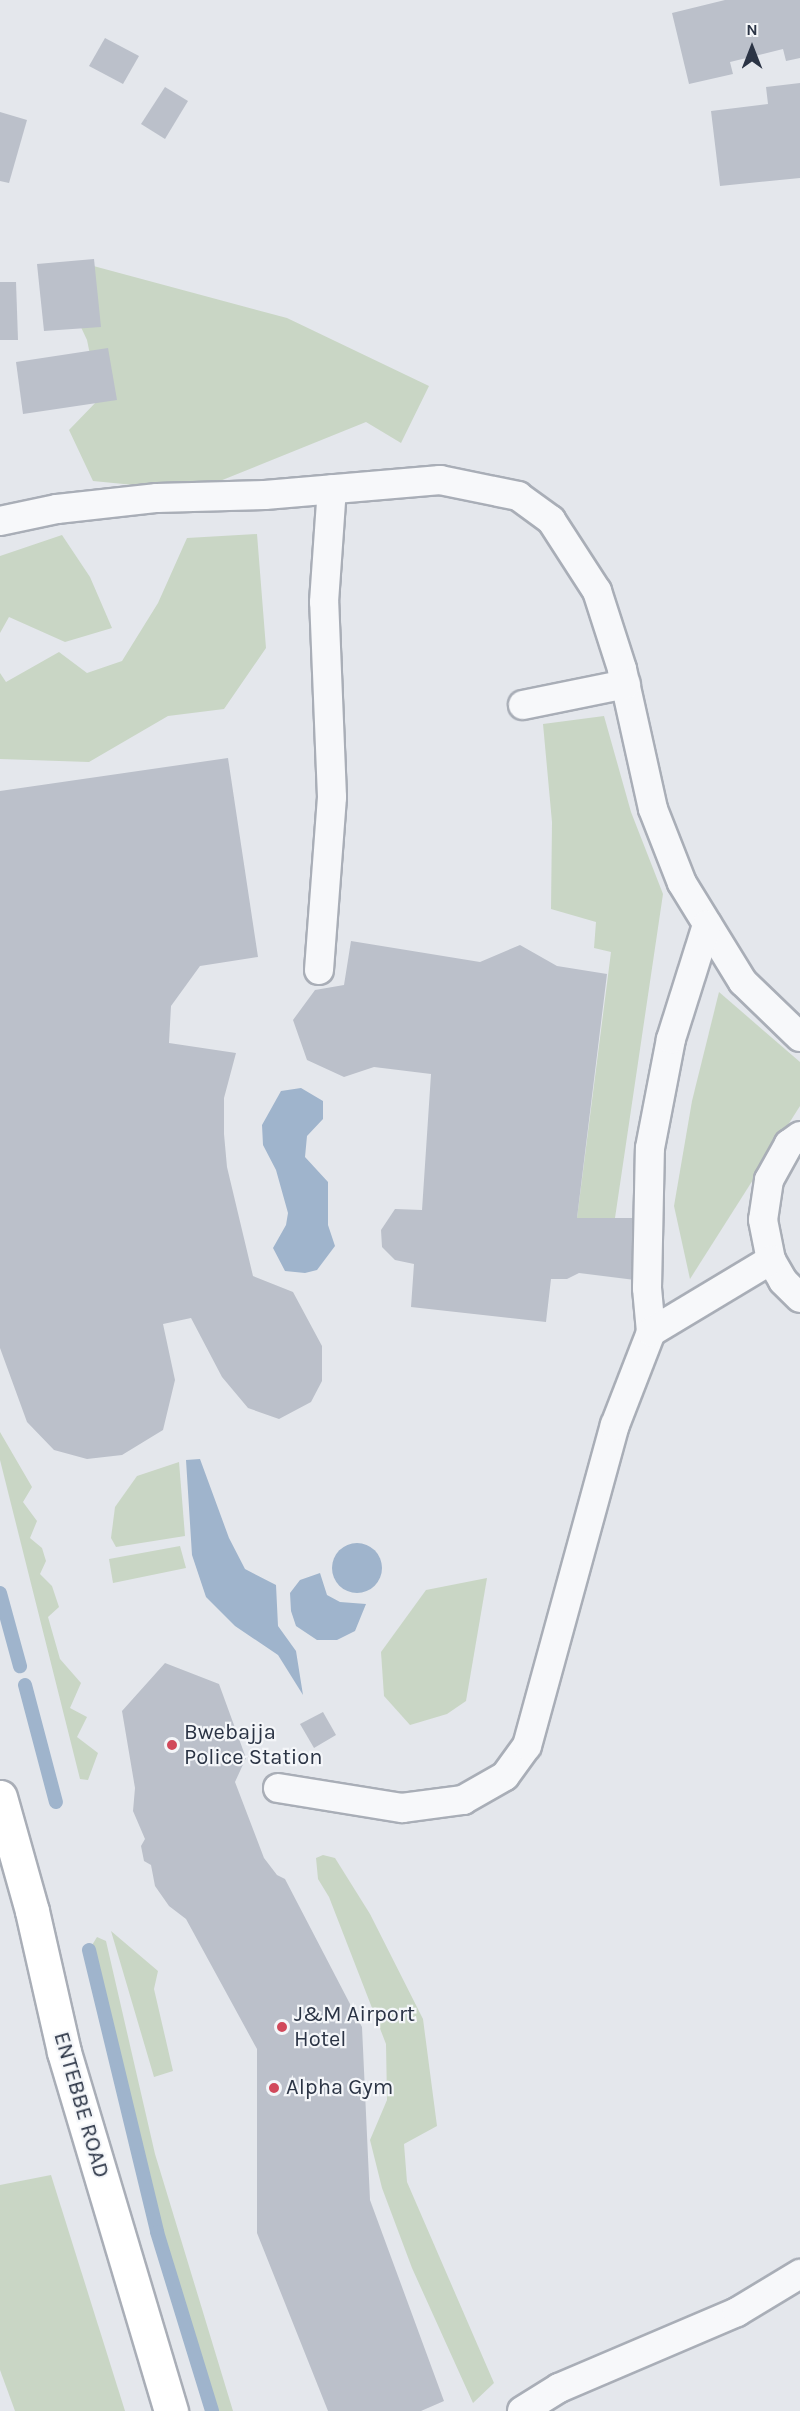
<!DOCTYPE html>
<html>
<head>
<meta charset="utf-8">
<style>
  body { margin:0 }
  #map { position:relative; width:800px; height:2411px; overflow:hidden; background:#e4e7ec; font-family:Karla,sans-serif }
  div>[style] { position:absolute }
  .green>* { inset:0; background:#c9d6c5 }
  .water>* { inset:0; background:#9fb4cc }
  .round { border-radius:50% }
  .stream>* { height:14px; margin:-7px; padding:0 7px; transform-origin:7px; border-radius:7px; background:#9fb4cc }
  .building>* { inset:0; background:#bbc0ca }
  .roads { filter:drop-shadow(2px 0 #a9aeb7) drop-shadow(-2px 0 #a9aeb7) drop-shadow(0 2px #a9aeb7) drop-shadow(0 -2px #a9aeb7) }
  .service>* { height:28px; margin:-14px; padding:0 14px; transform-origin:14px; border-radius:14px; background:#f7f8fa }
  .primary>* { height:33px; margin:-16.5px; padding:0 16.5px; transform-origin:16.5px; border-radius:16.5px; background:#fff }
  .dots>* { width:16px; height:16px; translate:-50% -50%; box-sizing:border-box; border:3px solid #f4f6f9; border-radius:50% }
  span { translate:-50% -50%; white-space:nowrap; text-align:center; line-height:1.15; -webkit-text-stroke:4.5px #f4f6f9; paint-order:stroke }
  .poi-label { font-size:22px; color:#2b3445 }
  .left { translate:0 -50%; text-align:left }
  .street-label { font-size:22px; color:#2b3445 }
  .north { position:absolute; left:722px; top:18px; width:60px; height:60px; -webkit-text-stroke:4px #f4f6f9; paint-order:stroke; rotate:0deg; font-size:16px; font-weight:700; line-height:24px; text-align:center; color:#2b3445 }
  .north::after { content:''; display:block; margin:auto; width:21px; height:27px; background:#2b3445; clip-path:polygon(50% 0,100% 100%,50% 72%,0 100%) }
</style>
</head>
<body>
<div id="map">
  <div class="green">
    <i style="clip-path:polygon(86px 264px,287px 318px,429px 386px,401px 443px,366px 422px,195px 491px,93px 481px,69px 430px,99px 399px,87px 340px,72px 308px)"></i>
    <i style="clip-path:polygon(257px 534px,266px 648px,224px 709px,168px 716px,89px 762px,0 759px,0 673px,6px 682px,59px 652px,87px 673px,122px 661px,158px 603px,187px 538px)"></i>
    <i style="clip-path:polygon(62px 535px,90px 577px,112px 628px,65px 642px,9px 617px,0 633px,0 556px)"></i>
    <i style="clip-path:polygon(604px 716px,631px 812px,663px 894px,615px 1218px,577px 1218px,611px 952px,594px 948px,596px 922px,551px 909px,552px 822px,543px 724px)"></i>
    <i style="clip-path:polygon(719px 992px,800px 1062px,800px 1106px,690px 1279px,674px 1206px,692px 1101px)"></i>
    <i style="clip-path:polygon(0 1432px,32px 1487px,23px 1502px,37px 1521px,30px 1538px,42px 1548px,46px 1561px,40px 1574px,52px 1586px,59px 1607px,48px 1617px,60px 1659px,81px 1683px,70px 1708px,87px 1717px,77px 1737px,98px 1753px,88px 1780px,80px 1779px,0 1460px)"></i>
    <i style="clip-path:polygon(179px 1462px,185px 1536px,116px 1547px,111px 1538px,115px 1507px,137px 1476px)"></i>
    <i style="clip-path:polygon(180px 1546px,186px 1568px,113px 1583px,109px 1559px)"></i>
    <i style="clip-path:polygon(487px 1578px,466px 1701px,447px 1714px,410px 1725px,384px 1696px,381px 1652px,426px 1590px)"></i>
    <i style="clip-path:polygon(323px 1855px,335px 1858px,370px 1914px,423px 2019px,437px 2126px,404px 2144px,407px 2182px,494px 2383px,473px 2403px,412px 2268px,382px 2188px,370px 2140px,387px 2100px,386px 2044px,329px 1897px,318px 1879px,316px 1858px)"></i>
    <i style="clip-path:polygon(111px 1931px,158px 1971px,154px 1989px,173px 2071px,154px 2077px)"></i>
    <i style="clip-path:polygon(97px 1937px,106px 1941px,155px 2154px,233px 2411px,212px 2411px,156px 2229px,89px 1950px)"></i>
    <i style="clip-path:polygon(51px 2175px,125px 2411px,15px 2411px,0 2370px,0 2185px)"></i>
  </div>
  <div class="water">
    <i style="clip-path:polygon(301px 1088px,323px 1101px,323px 1119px,307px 1136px,305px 1157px,328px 1182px,328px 1225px,335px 1246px,317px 1270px,305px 1273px,285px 1271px,273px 1248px,286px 1225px,288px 1213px,276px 1170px,263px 1145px,262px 1125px,281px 1091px)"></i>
    <i style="clip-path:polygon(200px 1459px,229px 1538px,245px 1569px,276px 1585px,278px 1626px,296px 1651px,303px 1695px,278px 1655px,235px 1626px,206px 1597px,192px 1555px,186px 1460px)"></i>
    <i class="round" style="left:332px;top:1543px;width:50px;height:50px"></i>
    <i style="clip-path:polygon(320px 1573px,327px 1595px,340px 1602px,366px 1604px,355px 1631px,337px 1640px,317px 1640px,296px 1626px,291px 1611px,290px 1593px,300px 1580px)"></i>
  </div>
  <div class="stream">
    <i style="left:0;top:1593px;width:76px;rotate:74.7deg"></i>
    <i style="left:25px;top:1685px;width:121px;rotate:75.2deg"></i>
    <i style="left:89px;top:1950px;width:290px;rotate:76.4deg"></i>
    <i style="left:157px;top:2232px;width:187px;rotate:72.9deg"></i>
  </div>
  <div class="building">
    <i style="clip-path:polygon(725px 0,800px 0,800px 58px,786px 61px,783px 49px,730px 62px,733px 74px,689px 84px,672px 13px)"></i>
    <i style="clip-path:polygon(105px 38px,139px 56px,123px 84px,89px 66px)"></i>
    <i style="clip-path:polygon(800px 83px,800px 178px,720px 186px,711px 111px,768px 104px,766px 87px)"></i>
    <i style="clip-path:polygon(165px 87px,188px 101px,165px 139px,141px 124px)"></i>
    <i style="clip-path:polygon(0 112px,27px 120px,9px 183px,0 181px)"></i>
    <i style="clip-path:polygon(94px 259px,101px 327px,44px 331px,37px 264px)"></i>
    <i style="clip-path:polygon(0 282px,16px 282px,18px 340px,0 340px)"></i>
    <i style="clip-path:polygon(108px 348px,117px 400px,23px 414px,16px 362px)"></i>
    <i style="clip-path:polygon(228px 758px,258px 957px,200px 966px,171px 1006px,169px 1043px,236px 1053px,224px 1098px,224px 1134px,227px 1167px,253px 1276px,293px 1292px,322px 1346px,322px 1381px,311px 1402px,279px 1419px,248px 1408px,222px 1377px,191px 1318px,163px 1324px,175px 1380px,163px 1430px,122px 1455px,87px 1459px,54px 1450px,27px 1422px,0 1348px,0 791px)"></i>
    <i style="clip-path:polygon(351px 941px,480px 962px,520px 945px,557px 966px,607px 974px,577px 1218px,647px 1218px,643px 1281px,579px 1273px,567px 1279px,551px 1279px,546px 1322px,411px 1307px,414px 1264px,395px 1260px,382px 1247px,381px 1230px,395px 1209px,422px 1210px,431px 1074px,374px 1067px,344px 1077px,307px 1060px,293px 1020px,315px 990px,344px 985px)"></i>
    <i style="clip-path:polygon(165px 1663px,219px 1684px,246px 1758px,235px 1782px,264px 1858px,277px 1875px,285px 1879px,362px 2027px,370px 2200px,444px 2401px,421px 2411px,328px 2411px,257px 2233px,257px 2049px,186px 1919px,169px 1906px,155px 1886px,151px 1865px,144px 1861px,141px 1846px,145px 1839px,133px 1811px,135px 1788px,122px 1711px)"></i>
    <i style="clip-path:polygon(323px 1712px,336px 1735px,314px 1748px,300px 1724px)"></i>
  </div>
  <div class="roads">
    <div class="service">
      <i style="left:0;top:521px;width:58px;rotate:-11.9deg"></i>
      <i style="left:57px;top:509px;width:101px;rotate:-6.3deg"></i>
      <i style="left:157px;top:498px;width:108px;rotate:-1.6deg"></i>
      <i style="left:265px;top:495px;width:176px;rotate:-4.9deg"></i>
      <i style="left:440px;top:480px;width:80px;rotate:11.6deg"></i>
      <i style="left:518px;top:496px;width:41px;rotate:36deg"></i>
      <i style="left:551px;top:520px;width:85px;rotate:57.1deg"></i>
      <i style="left:597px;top:591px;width:82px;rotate:72.2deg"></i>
      <i style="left:622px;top:669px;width:143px;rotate:77.5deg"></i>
      <i style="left:653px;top:809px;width:79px;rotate:68.6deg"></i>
      <i style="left:682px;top:883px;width:116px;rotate:58.4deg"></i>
      <i style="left:743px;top:982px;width:79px;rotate:44deg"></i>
      <i style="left:523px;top:705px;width:105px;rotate:-11.5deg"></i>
      <i style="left:319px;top:970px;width:173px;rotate:-85.7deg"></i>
      <i style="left:332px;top:797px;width:195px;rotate:-92.3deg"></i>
      <i style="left:324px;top:602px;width:113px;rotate:-86deg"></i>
      <i style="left:800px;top:1136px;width:14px;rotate:144deg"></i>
      <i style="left:789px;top:1144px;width:41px;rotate:119.1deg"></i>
      <i style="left:769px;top:1180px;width:40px;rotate:98.5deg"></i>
      <i style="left:763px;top:1220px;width:41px;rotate:78.7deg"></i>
      <i style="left:771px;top:1260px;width:24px;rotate:60deg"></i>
      <i style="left:783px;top:1281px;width:24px;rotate:45deg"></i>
      <i style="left:651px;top:1332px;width:44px;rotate:-95.2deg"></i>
      <i style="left:647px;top:1288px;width:140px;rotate:-88.8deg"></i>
      <i style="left:650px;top:1148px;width:111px;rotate:-79.1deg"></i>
      <i style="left:671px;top:1039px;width:120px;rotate:-72.5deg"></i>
      <i style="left:278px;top:1788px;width:126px;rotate:9.2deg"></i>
      <i style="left:402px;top:1808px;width:62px;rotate:-7.5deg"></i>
      <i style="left:463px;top:1800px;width:48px;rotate:-29.7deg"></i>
      <i style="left:505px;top:1776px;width:37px;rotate:-54deg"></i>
      <i style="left:527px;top:1746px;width:333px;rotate:-74.7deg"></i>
      <i style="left:615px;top:1425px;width:100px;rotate:-68.8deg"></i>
      <i style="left:651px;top:1332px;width:140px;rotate:-31deg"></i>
      <i style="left:522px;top:2411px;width:44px;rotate:-31.9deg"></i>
      <i style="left:559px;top:2388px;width:194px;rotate:-23.1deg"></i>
      <i style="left:737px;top:2312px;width:74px;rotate:-31.1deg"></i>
    </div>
    <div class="primary">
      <i style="left:0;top:1797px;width:118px;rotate:74.3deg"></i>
      <i style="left:32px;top:1911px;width:145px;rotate:77.2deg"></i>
      <i style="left:64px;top:2052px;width:375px;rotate:73.4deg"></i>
    </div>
  </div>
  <div class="dots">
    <i style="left:172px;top:1745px;background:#d1495b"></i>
    <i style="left:282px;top:2027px;background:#d1495b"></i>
    <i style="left:274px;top:2088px;background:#d1495b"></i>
  </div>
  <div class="poi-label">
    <span class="left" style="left:184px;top:1745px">Bwebajja<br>Police Station</span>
    <span class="left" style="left:294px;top:2027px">J&amp;M Airport<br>Hotel</span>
    <span class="left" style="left:286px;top:2088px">Alpha Gym</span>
  </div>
  <div class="street-label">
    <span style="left:81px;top:2105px;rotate:74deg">ENTEBBE ROAD</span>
  </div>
  <div class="north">N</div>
</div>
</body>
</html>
